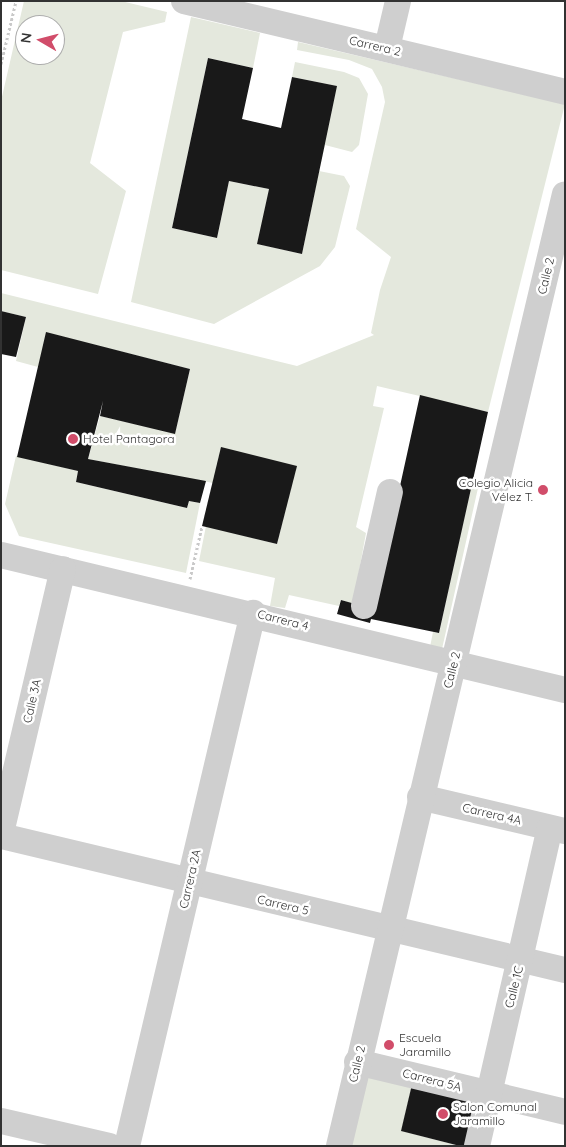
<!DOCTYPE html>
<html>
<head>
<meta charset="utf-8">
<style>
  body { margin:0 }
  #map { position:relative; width:566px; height:1147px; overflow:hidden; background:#fff; font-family:Quicksand,sans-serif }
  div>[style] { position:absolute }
  .green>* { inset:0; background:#e4e8dd }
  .building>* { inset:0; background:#191919 }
  .path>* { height:3px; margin-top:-1.5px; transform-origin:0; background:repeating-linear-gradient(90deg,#c9c9c9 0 2.5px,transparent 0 5px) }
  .minor>* { height:26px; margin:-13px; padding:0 13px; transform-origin:13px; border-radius:13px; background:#cfcfcf }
  .dots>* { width:14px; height:14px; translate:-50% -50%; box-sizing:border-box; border:2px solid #fff; border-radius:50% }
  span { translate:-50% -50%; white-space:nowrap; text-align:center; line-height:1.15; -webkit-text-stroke:5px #fff; paint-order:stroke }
  .street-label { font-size:12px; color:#323232 }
  .poi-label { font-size:12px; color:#323232 }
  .left { translate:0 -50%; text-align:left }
  .right { translate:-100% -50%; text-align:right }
  .frame { position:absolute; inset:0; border:2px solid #323232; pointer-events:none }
  .north { position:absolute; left:15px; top:15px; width:50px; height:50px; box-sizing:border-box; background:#fff; border:1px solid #adadad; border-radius:50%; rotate:278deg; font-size:14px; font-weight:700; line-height:20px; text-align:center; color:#323232 }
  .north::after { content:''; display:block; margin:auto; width:18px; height:22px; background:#d14d6a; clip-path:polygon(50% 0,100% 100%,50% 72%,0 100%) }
</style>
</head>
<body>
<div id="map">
  <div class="green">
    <i style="clip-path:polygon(evenodd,24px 1px,121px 1px,167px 12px,165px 22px,123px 32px,90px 163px,126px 191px,98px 294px,1px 270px,1px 101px,24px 1px,25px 25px,55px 25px,55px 55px,25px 55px,25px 25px)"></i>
    <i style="clip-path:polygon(191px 17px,260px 33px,253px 68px,208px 58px,172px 228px,217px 238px,229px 181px,269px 189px,258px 244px,302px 254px,336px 86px,292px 77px,295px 62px,344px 72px,359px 78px,368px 94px,359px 145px,352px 152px,325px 145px,319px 171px,344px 176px,350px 186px,335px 247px,320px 266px,214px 324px,131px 302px)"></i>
    <i style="clip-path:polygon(298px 42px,565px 104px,488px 412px,377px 386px,373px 406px,384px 408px,356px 527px,366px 533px,353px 604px,341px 600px,339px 606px,289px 595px,285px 608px,270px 606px,275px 578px,199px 561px,206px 526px,277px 544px,296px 466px,213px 483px,88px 459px,100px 416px,175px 433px,190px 369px,47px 333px,38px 367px,16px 361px,26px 317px,1px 311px,1px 293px,297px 366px,374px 335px,371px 333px,380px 290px,391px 257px,356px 229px,385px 102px,382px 87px,372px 69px,349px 60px,297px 50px)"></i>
    <i style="clip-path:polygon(16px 456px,78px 471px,76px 482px,187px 508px,189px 501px,200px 503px,186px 573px,19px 536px,5px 504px)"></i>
    <i style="clip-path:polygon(471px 486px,478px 488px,442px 649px,430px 647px,433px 632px,439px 633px)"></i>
    <i style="clip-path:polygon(360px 1067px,413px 1080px,402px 1131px,460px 1146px,342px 1146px)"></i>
  </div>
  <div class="building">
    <i style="clip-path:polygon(208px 58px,253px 68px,242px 119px,281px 128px,292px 77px,337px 86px,302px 254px,257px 244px,269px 189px,229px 181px,217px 238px,172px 228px)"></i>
    <i style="clip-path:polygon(1px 311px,26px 317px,16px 357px,1px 354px)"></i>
    <i style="clip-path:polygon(46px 332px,190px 369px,175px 434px,100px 416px,103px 401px,88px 459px,206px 481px,200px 503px,189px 501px,187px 508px,76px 482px,78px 471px,17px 457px)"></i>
    <i style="clip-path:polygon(420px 395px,488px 412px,439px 633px,371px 619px,370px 623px,337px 614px,341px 600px,373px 609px)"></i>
    <i style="clip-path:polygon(221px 447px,297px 466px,277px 544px,202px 526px)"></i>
    <i style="clip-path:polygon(413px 1080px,484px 1097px,474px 1146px,460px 1146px,401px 1131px)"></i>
  </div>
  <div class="path">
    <i style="left:1px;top:64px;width:65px;rotate:-76.6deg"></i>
    <i style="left:190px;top:579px;width:54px;rotate:-77.2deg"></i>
  </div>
  <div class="minor">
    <i style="left:184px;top:1px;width:392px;rotate:13.4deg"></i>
    <i style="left:387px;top:48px;width:48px;rotate:-76.8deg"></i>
    <i style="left:1px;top:555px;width:580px;rotate:13.46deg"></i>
    <i style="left:364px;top:606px;width:117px;rotate:-77.2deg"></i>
    <i style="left:420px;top:797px;width:149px;rotate:13.2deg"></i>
    <i style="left:1px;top:833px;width:271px;rotate:-76.8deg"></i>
    <i style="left:1px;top:836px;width:580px;rotate:13.37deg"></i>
    <i style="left:357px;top:1062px;width:214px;rotate:13.5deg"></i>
    <i style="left:1px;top:1121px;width:111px;rotate:13deg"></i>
    <i style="left:127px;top:1146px;width:548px;rotate:-76.7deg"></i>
    <i style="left:339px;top:1146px;width:978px;rotate:-76.65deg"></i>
    <i style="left:477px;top:1146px;width:326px;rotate:-77.1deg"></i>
  </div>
  <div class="dots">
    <i style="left:73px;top:439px;background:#d14d6a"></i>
    <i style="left:543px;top:490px;background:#d14d6a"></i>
    <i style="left:389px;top:1045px;background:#d14d6a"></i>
    <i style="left:443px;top:1114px;background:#d14d6a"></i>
  </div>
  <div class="street-label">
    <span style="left:375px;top:46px;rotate:13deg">Carrera 2</span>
    <span style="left:546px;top:276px;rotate:-77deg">Calle 2</span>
    <span style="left:283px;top:620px;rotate:14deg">Carrera 4</span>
    <span style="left:452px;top:670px;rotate:-76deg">Calle 2</span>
    <span style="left:32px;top:701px;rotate:-77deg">Calle 3A</span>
    <span style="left:492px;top:814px;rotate:13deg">Carrera 4A</span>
    <span style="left:190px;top:879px;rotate:-77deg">Carrera 2A</span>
    <span style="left:283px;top:905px;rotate:13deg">Carrera 5</span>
    <span style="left:514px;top:987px;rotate:-76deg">Calle 1C</span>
    <span style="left:357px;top:1064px;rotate:-77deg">Calle 2</span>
    <span style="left:432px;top:1080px;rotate:14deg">Carrera 5A</span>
  </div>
  <div class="poi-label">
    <span class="left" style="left:83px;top:439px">Hotel Pantagora</span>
    <span class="right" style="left:533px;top:490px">Colegio Alicia<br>Vélez T.</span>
    <span class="left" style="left:399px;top:1045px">Escuela<br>Jaramillo</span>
    <span class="left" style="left:453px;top:1114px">Salon Comunal<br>Jaramillo</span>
  </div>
  <div class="frame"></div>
  <div class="north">N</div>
</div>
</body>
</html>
